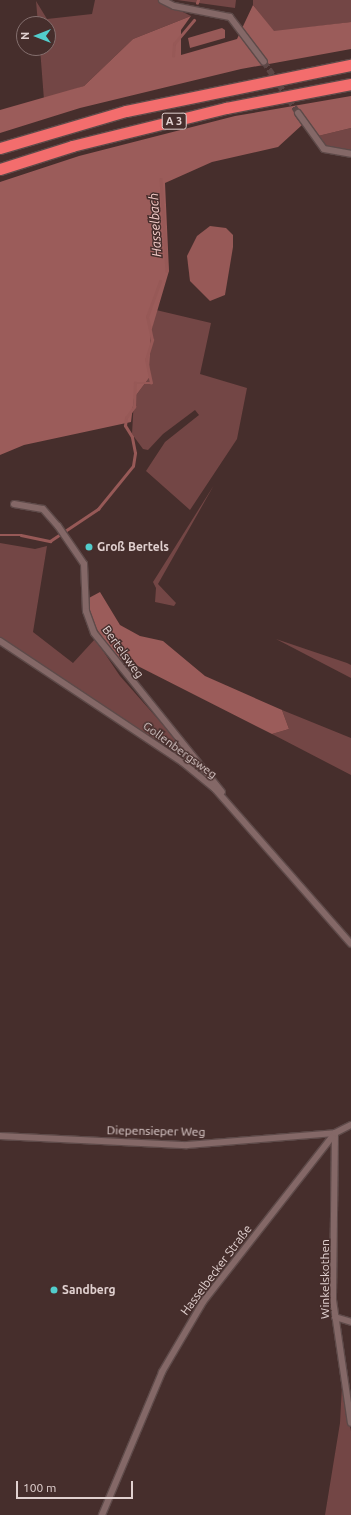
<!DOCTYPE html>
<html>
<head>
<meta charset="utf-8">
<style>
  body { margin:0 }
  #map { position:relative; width:351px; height:1515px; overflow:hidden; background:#462e2c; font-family:Ubuntu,sans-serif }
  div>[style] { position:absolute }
  .green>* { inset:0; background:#734645 }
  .forest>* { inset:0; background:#9b5c5a }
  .water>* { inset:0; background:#975957 }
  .stream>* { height:2.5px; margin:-1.25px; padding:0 1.25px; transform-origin:1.25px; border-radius:1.25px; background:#975957 }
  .street-tunnel>* { height:6px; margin-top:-3px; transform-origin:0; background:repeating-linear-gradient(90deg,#5d4645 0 6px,transparent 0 9px) }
  .roads { filter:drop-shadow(1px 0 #5e4a49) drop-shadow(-1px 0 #5e4a49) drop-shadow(0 1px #5e4a49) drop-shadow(0 -1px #5e4a49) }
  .street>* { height:6px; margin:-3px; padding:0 3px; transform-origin:3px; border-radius:3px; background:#846867 }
  .highway>* { height:11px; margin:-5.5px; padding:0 5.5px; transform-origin:5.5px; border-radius:5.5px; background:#f36d6d }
  .dots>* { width:11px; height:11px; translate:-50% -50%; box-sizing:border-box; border:2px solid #462e2c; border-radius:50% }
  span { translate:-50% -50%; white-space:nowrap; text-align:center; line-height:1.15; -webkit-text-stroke:3px #462e2c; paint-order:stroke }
  .shield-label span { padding:1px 3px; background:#462e2c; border:1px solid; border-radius:3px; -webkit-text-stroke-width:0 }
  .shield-label { font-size:11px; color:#e1d1d0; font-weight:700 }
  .poi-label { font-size:12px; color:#e1d1d0; font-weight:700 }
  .left { translate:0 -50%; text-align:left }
  .street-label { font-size:12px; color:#e1d1d0 }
  .water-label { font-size:13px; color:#f7cfcc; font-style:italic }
  .north { position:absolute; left:16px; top:16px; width:40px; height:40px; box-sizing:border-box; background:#462e2c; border:1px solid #846f6e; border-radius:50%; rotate:270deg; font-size:11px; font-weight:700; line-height:16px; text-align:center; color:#e1d1d0 }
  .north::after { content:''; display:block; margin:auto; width:14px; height:18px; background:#52cdcc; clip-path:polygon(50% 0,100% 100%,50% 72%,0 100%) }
  .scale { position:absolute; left:16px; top:1481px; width:117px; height:18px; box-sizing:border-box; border:2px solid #e1d1d0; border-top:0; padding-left:5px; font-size:12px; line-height:14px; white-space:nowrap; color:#e1d1d0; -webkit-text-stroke:3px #462e2c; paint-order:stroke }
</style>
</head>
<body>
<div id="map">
  <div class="green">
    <i style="clip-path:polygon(95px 0,159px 0,191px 16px,133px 39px,84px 86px,44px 100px,40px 48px,48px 48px,48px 24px,38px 24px,36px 1px,47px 19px,92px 14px)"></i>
    <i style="clip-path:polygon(177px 0,236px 0,235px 8px)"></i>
    <i style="clip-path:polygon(253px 0,351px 0,351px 22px,274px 32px,253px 5px)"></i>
    <i style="clip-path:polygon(351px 128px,351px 151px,329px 148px,318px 136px)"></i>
    <i style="clip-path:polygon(156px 310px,211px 323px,200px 374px,247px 388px,237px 439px,190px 510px,146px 471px,165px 442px,199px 415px,195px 410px,163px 434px,148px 450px,143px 449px,132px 434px,134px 398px,149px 378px,151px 332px)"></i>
    <i style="clip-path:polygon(214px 485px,158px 584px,176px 603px,174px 606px,155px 602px,156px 588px,153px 582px)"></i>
    <i style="clip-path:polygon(0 543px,35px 549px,47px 546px,33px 632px,73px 663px,95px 639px,120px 676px,215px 784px,171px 751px,0 640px)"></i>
    <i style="clip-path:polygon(276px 639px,347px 663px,351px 665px,351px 678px)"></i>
    <i style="clip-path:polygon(282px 710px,351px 738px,351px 775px,272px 734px,289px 729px)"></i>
    <i style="clip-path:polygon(342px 1385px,351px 1431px,351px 1515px,325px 1515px,340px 1423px)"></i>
  </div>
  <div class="forest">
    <i style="clip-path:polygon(253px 5px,274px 31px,351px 22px,351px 49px,241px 69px,80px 108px,0 133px,0 110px,84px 86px,133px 39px,191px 16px,181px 30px,181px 55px,237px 39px)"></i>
    <i style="clip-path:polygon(351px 96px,351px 128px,318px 136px,300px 112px,295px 116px,302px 125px,278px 147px,212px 162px,165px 183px,169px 271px,151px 332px,149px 378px,134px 398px,131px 422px,24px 445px,0 455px,0 182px,79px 156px,235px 116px)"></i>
    <i style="clip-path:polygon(100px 592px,120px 625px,140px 636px,163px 641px,205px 676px,282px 710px,289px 729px,272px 734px,122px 658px,120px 664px,92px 622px,87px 599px)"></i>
  </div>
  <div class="water">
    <i style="clip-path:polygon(222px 28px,225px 30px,225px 38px,190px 48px,188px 38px)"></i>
    <i style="clip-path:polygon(210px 226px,226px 228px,233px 235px,233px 247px,225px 295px,210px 301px,190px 281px,187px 256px,197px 236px)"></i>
  </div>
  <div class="stream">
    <i style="left:197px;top:3px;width:3px;rotate:-72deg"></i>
    <i style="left:173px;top:56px;width:12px;rotate:-85deg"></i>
    <i style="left:174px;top:44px;width:31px;rotate:-50deg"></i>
    <i style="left:161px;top:179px;width:92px;rotate:86.3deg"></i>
    <i style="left:0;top:535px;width:21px"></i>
    <i style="left:21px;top:535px;width:30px;rotate:12deg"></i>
    <i style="left:50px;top:541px;width:58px;rotate:-33.7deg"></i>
    <i style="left:98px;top:509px;width:55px;rotate:-50.9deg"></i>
    <i style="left:133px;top:466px;width:13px;rotate:-81deg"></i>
    <i style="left:135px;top:453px;width:16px;rotate:-101deg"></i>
    <i style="left:132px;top:437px;width:13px;rotate:-122deg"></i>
    <i style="left:125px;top:426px;width:8px;rotate:-83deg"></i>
    <i style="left:126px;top:418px;width:14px;rotate:-54deg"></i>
    <i style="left:134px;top:407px;width:24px;rotate:-88deg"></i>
    <i style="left:135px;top:383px;width:16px"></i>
    <i style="left:151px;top:383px;width:24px;rotate:-102deg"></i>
    <i style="left:146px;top:360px;width:21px;rotate:-73deg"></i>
    <i style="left:152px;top:340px;width:24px;rotate:-102deg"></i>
    <i style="left:147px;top:317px;width:38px;rotate:-70deg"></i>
  </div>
  <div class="street-tunnel">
    <i style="left:264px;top:62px;width:61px;rotate:56.3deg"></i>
  </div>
  <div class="roads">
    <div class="street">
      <i style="left:162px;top:0;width:13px;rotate:27deg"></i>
      <i style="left:174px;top:6px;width:57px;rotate:11.1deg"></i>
      <i style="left:230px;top:17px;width:56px;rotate:52.9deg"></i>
      <i style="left:298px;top:113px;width:44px;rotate:54.2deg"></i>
      <i style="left:324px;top:149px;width:27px;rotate:10deg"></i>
      <i style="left:14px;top:504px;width:29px;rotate:10deg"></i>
      <i style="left:43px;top:509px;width:23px;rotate:49deg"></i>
      <i style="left:58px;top:526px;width:46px;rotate:55.6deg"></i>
      <i style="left:84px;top:564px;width:47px;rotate:87.6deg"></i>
      <i style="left:86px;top:611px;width:23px;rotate:70deg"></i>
      <i style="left:94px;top:633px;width:204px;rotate:51.2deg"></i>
      <i style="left:0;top:641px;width:219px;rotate:33.6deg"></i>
      <i style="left:182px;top:762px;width:43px;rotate:39.3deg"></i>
      <i style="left:215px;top:789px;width:206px;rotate:48.7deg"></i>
      <i style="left:335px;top:1133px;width:167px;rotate:90.7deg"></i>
      <i style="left:333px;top:1300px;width:124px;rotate:81.7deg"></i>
      <i style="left:0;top:1136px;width:187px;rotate:2.8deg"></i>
      <i style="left:187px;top:1145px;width:148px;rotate:-4.6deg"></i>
      <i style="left:335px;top:1317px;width:17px;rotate:17deg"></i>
      <i style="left:102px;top:1515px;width:155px;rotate:-67.2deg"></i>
      <i style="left:162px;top:1372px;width:81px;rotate:-59.6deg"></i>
      <i style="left:203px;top:1302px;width:214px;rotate:-52deg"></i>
      <i style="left:335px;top:1133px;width:18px;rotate:-27deg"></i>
    </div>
    <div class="highway">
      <i style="left:0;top:148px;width:131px;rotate:-16.4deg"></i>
      <i style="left:126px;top:111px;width:230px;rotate:-11.6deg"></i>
      <i style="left:0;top:169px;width:76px;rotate:-17.7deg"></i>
      <i style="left:72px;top:146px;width:159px;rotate:-13.9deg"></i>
      <i style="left:226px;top:108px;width:127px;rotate:-10.9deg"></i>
    </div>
  </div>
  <div class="dots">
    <i style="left:89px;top:547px;background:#52cdcc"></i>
    <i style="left:54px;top:1290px;background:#52cdcc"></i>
  </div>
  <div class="shield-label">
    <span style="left:174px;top:121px">A 3</span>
  </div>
  <div class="poi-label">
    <span class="left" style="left:97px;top:547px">Groß Bertels</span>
    <span class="left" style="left:62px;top:1290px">Sandberg</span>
  </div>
  <div class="street-label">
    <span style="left:123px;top:652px;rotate:54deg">Bertelsweg</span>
    <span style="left:180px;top:750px;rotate:36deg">Gollenbergsweg</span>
    <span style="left:156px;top:1131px;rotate:1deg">Diepensieper Weg</span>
    <span style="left:216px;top:1270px;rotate:-53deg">Hasselbecker Straße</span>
    <span style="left:325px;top:1279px;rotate:-90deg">Winkelskothen</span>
  </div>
  <div class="water-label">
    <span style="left:155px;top:225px;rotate:-93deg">Hasselbach</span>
  </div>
  <div class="north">N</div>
  <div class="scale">100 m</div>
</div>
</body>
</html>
